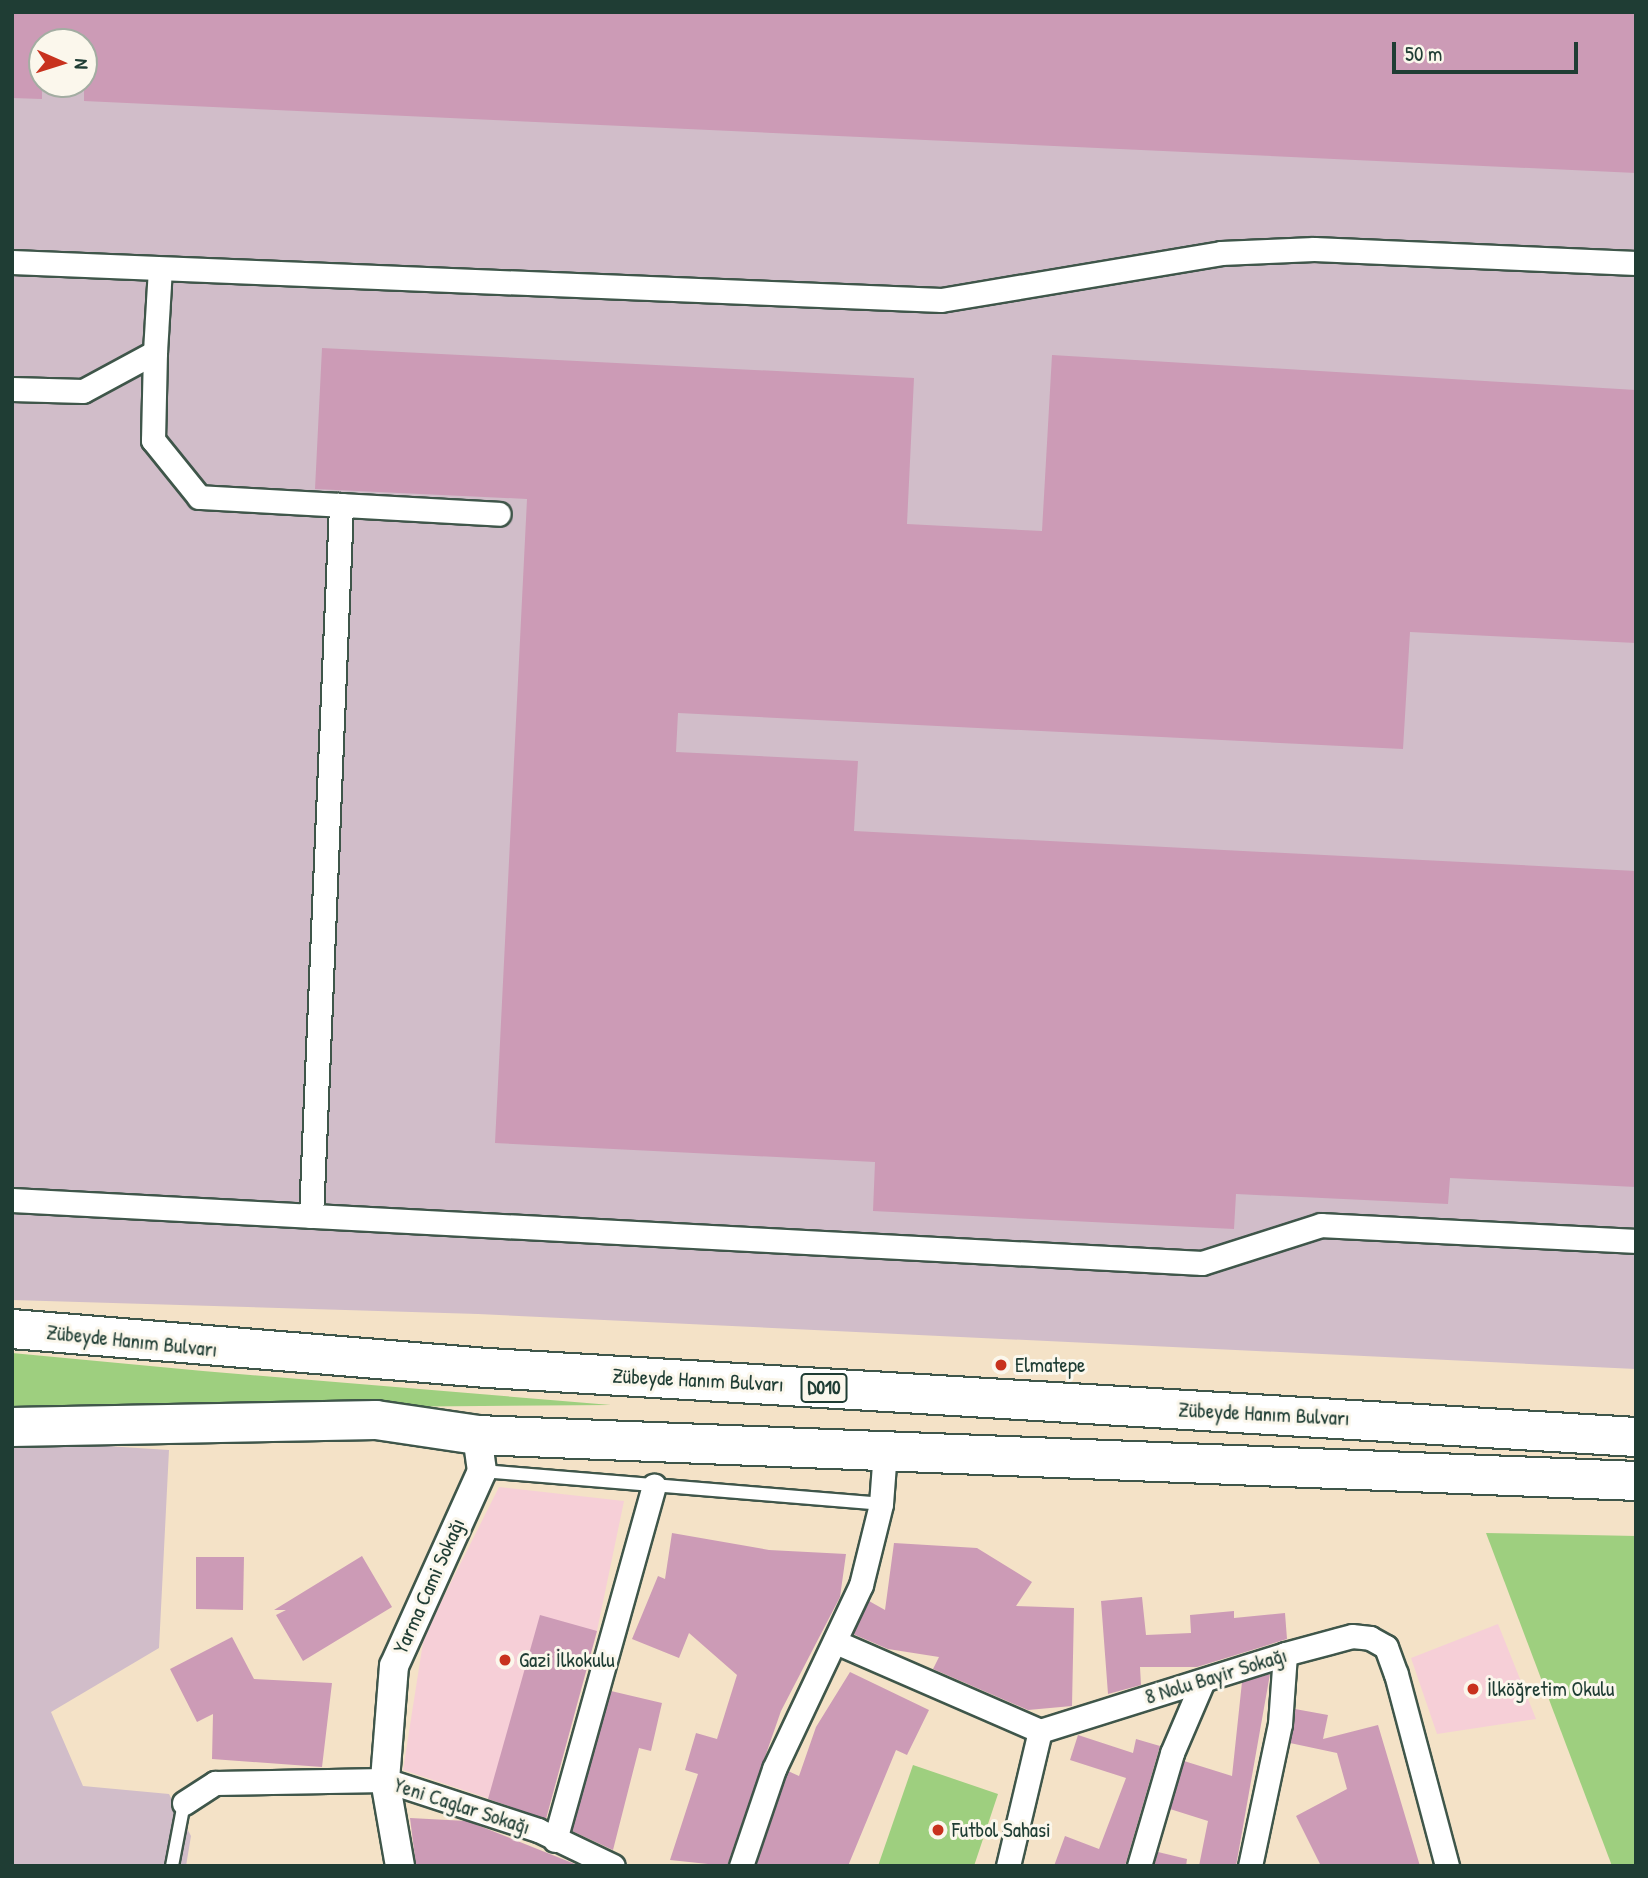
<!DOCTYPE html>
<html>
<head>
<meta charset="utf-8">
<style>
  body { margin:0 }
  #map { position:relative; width:1648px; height:1878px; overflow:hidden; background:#f4e2c7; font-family:"Patrick Hand",sans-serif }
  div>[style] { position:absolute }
  .built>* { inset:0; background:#f6cfd7 }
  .industrial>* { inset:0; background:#d1bdc9 }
  .green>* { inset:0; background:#9ecf7f }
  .building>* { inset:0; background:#cc9bb6 }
  .roads { filter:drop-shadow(2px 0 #3f564a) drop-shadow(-2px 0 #3f564a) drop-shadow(0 2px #3f564a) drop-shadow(0 -2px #3f564a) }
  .service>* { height:12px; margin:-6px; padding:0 6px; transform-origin:6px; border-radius:6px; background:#fff }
  .minor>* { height:23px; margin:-11.5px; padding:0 11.5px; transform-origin:11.5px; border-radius:11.5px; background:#fff }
  .tertiary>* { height:28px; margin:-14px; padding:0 14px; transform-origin:14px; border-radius:14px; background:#fff }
  .trunk>* { height:38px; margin:-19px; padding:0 19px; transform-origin:19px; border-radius:19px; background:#fff }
  .dots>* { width:19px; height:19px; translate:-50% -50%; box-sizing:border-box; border:4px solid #fbf7ec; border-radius:50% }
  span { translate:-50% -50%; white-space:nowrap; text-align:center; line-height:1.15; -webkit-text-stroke:6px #fbf7ec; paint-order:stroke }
  .shield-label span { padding:2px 5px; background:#fbf7ec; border:2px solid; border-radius:5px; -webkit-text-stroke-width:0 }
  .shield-label { font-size:19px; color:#1f3d34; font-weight:700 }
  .street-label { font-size:21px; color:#1f3d34 }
  .poi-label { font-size:21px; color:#1f3d34 }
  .left { translate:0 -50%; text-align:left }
  .frame { position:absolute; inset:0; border:14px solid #1f3d34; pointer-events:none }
  .north { position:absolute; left:28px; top:28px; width:70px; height:70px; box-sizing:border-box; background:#fbf7ec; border:2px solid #a3ada2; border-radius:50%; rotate:93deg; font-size:19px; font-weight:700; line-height:28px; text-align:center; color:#1f3d34 }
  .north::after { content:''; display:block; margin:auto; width:24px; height:32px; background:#c8321e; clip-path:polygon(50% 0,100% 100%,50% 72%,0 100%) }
  .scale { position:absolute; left:1392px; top:42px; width:186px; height:32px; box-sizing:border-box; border:4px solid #1f3d34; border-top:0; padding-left:9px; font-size:21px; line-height:24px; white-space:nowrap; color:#1f3d34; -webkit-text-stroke:5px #fbf7ec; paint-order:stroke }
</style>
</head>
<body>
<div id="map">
  <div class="built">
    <i style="clip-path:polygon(499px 1487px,624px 1501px,597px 1631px,545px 1817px,403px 1770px,424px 1636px)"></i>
    <i style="clip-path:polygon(1498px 1624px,1536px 1719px,1437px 1734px,1411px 1658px)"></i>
  </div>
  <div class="industrial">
    <i style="clip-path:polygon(evenodd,12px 12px,1636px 12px,1636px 1369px,478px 1314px,12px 1300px,12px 12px,42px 42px,84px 42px,84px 84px,42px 84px,42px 42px)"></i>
    <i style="clip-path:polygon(12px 1440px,169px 1450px,159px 1648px,51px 1712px,83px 1786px,169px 1794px,191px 1836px,186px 1866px,12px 1866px)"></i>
  </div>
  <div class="green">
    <i style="clip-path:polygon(12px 1353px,203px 1371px,611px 1405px,12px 1410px)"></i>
    <i style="clip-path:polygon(1486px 1533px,1636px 1536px,1636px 1866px,1612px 1866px)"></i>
    <i style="clip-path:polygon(913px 1765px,998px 1794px,974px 1866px,878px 1866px)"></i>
  </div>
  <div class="building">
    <i style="clip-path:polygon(12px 12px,1636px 12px,1636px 173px,84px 101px,84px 42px,42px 42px,42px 99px,12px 98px)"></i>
    <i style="clip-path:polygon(322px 348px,914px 378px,907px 524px,1042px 531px,1052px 355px,1636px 390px,1636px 643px,1410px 632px,1403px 749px,678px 713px,676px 752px,858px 761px,854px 831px,1636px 871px,1636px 1187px,1450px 1178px,1448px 1204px,1236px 1194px,1234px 1229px,873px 1211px,875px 1162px,495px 1143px,527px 499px,315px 489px)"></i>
    <i style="clip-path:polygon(672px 1533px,769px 1550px,846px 1554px,840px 1597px,781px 1711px,727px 1866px,670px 1860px,698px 1774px,685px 1770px,696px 1733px,717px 1739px,737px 1675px,689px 1633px,679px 1658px,632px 1639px,658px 1576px,665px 1579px)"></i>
    <i style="clip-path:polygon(894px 1543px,977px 1548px,1032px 1582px,1016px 1606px,1074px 1608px,1072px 1706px,1028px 1710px,933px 1669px,939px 1657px,888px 1649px,853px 1634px,869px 1601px,885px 1610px)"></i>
    <i style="clip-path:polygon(362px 1556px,392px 1607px,303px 1661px,276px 1615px,286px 1610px,274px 1610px)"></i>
    <i style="clip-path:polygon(196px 1557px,244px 1557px,243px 1610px,196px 1609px)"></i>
    <i style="clip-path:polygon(1142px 1597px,1146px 1635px,1191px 1633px,1190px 1615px,1234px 1611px,1234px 1618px,1285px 1613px,1287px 1639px,1197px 1667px,1140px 1667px,1141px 1685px,1108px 1694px,1101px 1601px)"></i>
    <i style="clip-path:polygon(540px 1615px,597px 1631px,546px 1819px,488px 1799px)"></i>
    <i style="clip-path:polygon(232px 1637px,254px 1679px,332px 1683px,322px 1767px,212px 1759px,213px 1714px,197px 1722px,170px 1669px)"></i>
    <i style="clip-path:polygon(850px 1672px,929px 1710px,907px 1755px,896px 1750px,848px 1866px,756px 1866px,788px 1771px,799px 1776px,816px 1727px)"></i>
    <i style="clip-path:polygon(1270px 1674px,1236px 1866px,1199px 1866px,1208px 1821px,1170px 1809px,1184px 1761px,1232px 1776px,1242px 1682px)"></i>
    <i style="clip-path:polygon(611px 1691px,662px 1703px,651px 1751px,639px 1748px,613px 1850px,572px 1831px)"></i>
    <i style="clip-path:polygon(1295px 1709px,1328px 1715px,1323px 1739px,1378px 1725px,1420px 1866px,1321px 1866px,1296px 1816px,1347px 1789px,1337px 1753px,1290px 1743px)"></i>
    <i style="clip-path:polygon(1078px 1735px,1133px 1753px,1136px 1739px,1160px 1746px,1125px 1866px,1054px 1866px,1065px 1836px,1099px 1849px,1126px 1778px,1070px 1760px)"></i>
    <i style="clip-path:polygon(410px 1818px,467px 1821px,580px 1866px,416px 1866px)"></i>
    <i style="clip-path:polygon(1158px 1852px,1187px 1859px,1186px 1866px,1154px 1866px)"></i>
  </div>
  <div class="roads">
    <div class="service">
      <i style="left:482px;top:1471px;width:400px;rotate:4.7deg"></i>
      <i style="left:172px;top:1866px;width:64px;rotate:-79.2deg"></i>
    </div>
    <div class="minor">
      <i style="left:12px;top:262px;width:930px;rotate:2.34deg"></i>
      <i style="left:941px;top:300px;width:284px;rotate:-9.5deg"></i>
      <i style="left:1221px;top:253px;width:93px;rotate:-2.5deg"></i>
      <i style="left:1314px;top:249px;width:322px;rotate:2.5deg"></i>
      <i style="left:155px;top:352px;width:88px;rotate:91.3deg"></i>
      <i style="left:153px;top:440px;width:73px;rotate:51.1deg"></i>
      <i style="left:199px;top:497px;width:300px;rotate:3.2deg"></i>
      <i style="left:12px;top:389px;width:71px;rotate:1.6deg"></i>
      <i style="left:83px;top:391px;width:82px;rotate:-28.4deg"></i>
      <i style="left:155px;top:352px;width:83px;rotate:-86.6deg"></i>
      <i style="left:12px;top:1200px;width:1192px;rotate:3.03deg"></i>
      <i style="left:1202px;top:1263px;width:125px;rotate:-17.7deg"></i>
      <i style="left:1321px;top:1225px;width:315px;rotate:2.9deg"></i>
      <i style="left:311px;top:1216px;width:712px;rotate:-87.58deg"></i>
      <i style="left:838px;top:1643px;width:220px;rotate:23.5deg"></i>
      <i style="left:1040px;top:1731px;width:257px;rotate:-17.4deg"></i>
      <i style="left:1285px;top:1654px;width:69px;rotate:-15deg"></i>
      <i style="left:1352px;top:1636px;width:18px;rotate:6deg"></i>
      <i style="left:1370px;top:1638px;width:18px;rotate:29deg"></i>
      <i style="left:1386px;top:1647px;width:29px;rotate:70deg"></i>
      <i style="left:1396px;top:1674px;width:199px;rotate:75.1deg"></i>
      <i style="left:184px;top:1803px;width:37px;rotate:-33deg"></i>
      <i style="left:215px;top:1783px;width:170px;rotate:-1deg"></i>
      <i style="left:385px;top:1780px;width:161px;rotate:18.1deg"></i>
      <i style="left:538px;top:1830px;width:83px;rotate:25.6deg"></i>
      <i style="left:555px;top:1840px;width:368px;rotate:-74.4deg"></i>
      <i style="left:741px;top:1866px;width:102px;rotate:-71.2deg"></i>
      <i style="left:774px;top:1769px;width:204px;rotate:-64.7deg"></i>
      <i style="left:861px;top:1585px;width:83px;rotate:-76.1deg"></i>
      <i style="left:881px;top:1504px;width:53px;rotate:-85.7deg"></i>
      <i style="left:1008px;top:1866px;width:139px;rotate:-76.7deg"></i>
      <i style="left:1139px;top:1866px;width:118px;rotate:-73.7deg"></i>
      <i style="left:1172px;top:1753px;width:76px;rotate:-66.8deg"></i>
      <i style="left:1250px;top:1866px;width:145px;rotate:-78.1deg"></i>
      <i style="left:1280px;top:1724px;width:70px;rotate:-85.9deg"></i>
    </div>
    <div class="tertiary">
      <i style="left:400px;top:1866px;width:87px;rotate:-99.9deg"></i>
      <i style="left:385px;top:1780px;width:114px;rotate:-85.5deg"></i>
      <i style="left:394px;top:1666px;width:214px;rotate:-65.7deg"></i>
      <i style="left:482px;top:1471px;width:36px;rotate:-98deg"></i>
    </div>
    <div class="trunk">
      <i style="left:12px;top:1329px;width:478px;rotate:4.7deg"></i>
      <i style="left:488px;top:1368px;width:1150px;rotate:3.44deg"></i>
      <i style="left:12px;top:1427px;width:364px;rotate:-1.1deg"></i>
      <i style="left:376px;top:1420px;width:102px;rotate:8.4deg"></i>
      <i style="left:477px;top:1435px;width:1160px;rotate:2.27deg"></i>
    </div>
  </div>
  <div class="dots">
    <i style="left:1001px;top:1365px;background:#c8321e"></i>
    <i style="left:505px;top:1660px;background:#c8321e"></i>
    <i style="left:1473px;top:1689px;background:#c8321e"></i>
    <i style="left:938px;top:1830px;background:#c8321e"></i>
  </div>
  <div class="shield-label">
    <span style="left:824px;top:1388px">D010</span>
  </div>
  <div class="street-label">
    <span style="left:132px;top:1341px;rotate:6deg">Zübeyde Hanım Bulvarı</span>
    <span style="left:698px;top:1380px;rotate:3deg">Zübeyde Hanım Bulvarı</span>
    <span style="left:1264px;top:1414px;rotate:3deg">Zübeyde Hanım Bulvarı</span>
    <span style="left:429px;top:1586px;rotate:-66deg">Yarma Cami Sokağı</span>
    <span style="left:1216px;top:1676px;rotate:-17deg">8 Nolu Bayir Sokağı</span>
    <span style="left:462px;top:1806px;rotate:18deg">Yeni Caglar Sokağı</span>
  </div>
  <div class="poi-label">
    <span class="left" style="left:1015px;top:1365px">Elmatepe</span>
    <span class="left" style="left:519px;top:1660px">Gazi İlkokulu</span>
    <span class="left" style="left:1487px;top:1689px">İlköğretim Okulu</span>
    <span class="left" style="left:952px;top:1830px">Futbol Sahasi</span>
  </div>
  <div class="frame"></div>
  <div class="north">N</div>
  <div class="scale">50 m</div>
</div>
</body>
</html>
